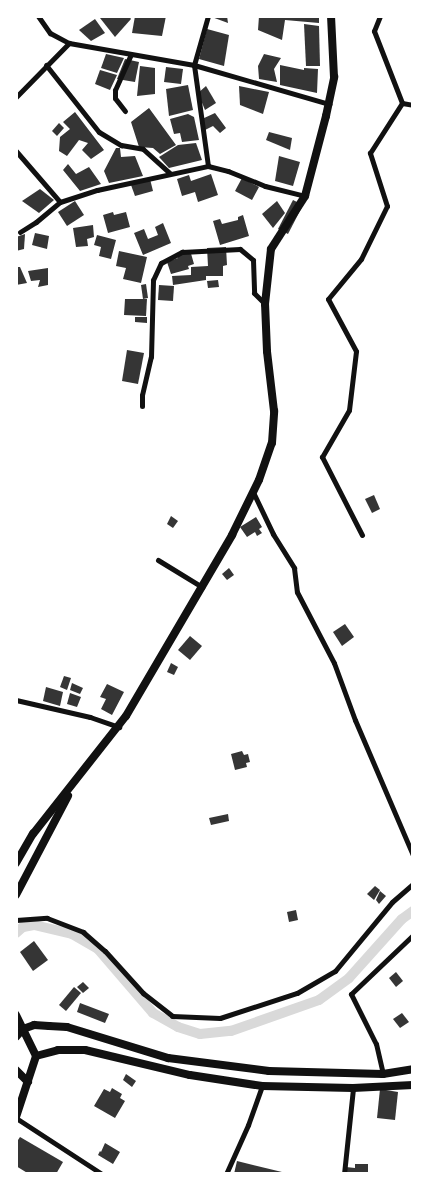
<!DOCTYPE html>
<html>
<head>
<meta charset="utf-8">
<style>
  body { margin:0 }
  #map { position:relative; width:429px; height:1190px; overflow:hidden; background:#fff; font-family:"PT Sans Narrow",sans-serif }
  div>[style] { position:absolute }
  .canal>* { height:10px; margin:-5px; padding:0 5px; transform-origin:5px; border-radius:5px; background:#d9d9d9 }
  .building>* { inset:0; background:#353535 }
  .minor>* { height:5px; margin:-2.5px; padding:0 2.5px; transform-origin:2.5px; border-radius:2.5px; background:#111 }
  .secondary>* { height:8px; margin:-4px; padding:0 4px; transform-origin:4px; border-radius:4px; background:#111 }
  span { translate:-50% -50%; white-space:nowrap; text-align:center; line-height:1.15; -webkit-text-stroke:4px #fff; paint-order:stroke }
  .frame { position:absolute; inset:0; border:18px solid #fff; pointer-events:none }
</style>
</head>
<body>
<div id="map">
  <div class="canal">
    <i style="left:16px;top:933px;width:9px;rotate:-41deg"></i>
    <i style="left:23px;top:927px;width:11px;rotate:-10deg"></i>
    <i style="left:34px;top:925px;width:39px;rotate:13deg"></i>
    <i style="left:72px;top:934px;width:30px;rotate:30deg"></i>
    <i style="left:98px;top:949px;width:84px;rotate:49.3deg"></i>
    <i style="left:153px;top:1013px;width:29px;rotate:29deg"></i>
    <i style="left:178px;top:1027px;width:23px;rotate:18deg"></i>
    <i style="left:200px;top:1034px;width:31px;rotate:-6deg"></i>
    <i style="left:231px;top:1031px;width:93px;rotate:-19.4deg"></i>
    <i style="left:319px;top:1000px;width:37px;rotate:-36deg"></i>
    <i style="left:349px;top:978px;width:79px;rotate:-48.1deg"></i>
    <i style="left:402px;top:919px;width:14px;rotate:-36deg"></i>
  </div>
  <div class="building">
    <i style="clip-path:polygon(102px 16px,129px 16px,131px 19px,115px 37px,100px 18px)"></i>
    <i style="clip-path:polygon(135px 16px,166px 16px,162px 36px,132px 33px)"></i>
    <i style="clip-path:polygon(209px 16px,227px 16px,228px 23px)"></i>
    <i style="clip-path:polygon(259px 16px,319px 16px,319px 23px,285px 20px,282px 40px,258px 30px)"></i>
    <i style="clip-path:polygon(95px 19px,105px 33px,91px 41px,79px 30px)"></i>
    <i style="clip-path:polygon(304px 24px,319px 26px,320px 66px,306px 66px)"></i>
    <i style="clip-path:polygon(207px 29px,229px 35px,224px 66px,199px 59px)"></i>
    <i style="clip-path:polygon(106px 54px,124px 58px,117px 73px,101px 68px)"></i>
    <i style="clip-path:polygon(264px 54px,281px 58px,274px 69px,277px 82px,259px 79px,258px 66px)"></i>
    <i style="clip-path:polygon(125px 59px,139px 62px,135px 82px,117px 79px)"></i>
    <i style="clip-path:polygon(280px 65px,304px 70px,304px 68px,318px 69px,317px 93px,280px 85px)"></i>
    <i style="clip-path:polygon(140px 66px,155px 68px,155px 94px,137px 96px)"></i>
    <i style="clip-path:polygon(166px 67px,183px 69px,181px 84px,164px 82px)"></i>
    <i style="clip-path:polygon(100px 70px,117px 75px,110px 90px,95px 84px)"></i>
    <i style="clip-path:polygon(188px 85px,193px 110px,169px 116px,166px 89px)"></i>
    <i style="clip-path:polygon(206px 86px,216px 103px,205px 110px,198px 93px)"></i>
    <i style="clip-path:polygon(239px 86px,269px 92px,263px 114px,240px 105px)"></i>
    <i style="clip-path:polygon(149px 108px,176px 145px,160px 154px,153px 148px,139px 147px,131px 122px)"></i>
    <i style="clip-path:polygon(75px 112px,104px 150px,91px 159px,82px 150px,88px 143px,79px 140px,67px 156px,59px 151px,60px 137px,70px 129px,63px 122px)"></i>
    <i style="clip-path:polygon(215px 113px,226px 128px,220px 133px,213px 126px,205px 130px,202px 119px)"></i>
    <i style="clip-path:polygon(188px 114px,194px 117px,199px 140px,182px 142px,180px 133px,174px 134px,170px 119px)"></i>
    <i style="clip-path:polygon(59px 123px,64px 128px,57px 136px,52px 131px)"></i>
    <i style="clip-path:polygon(269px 132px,292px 138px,290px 150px,266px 140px)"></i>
    <i style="clip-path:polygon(196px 143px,202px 160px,169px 168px,159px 157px,178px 145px)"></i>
    <i style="clip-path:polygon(116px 148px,120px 148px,121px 157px,135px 156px,143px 176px,109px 183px,104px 171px)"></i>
    <i style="clip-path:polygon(279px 156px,300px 162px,293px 186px,275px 181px)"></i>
    <i style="clip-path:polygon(68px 164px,76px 174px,89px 167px,101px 184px,80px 191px,63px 170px)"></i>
    <i style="clip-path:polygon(211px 174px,218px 195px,198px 202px,195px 192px,182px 196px,177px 179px,189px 175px,191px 181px)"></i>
    <i style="clip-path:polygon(242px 178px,259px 187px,252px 200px,235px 191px)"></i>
    <i style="clip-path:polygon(150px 179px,153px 191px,135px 196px,131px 185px)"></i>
    <i style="clip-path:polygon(40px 189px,54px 200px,39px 213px,22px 201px)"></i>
    <i style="clip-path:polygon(293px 200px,303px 205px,288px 234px,278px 229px)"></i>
    <i style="clip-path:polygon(75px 201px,84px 215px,67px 226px,58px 212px)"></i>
    <i style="clip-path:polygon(277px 201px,285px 213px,273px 228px,262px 214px)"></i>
    <i style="clip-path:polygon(113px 212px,114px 215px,126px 212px,130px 227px,108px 233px,103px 215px)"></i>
    <i style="clip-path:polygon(243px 215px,249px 236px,220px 245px,213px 221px,220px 219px,222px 224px,238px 220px,238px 217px)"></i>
    <i style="clip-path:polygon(163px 223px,171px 243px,143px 255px,134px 233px,144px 229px,148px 239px,158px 235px,155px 227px)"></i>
    <i style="clip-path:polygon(93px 225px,94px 237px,87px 239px,88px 246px,76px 247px,73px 228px)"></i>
    <i style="clip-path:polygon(35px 233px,49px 236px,47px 249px,32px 245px)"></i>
    <i style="clip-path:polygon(25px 234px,24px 249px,16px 251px,16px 237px)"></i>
    <i style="clip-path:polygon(97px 235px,116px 240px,111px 259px,99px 256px,101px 247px,94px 245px)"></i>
    <i style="clip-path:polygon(226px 247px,227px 265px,223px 266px,223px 276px,206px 276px,206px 280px,173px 285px,172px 276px,191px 275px,191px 267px,208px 266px,207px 248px)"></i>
    <i style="clip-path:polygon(190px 250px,194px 264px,188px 266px,189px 269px,171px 274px,167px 262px,178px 258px,177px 254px)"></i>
    <i style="clip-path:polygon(119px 251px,147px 257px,141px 283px,123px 279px,126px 268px,116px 266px)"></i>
    <i style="clip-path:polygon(16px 267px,20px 267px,27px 283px,16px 285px)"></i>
    <i style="clip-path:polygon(48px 268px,48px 285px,38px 287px,40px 280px,31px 281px,28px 271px)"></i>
    <i style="clip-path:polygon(218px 280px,219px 287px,208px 288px,207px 281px)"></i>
    <i style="clip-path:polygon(146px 284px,148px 298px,143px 299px,141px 285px)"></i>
    <i style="clip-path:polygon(159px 285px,174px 286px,173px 301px,158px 300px)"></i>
    <i style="clip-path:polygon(125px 299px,147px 299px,146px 316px,124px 315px)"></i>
    <i style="clip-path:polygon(135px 317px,147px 317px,147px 323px,135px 322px)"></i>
    <i style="clip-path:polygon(127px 350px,144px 353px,138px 384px,122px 381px)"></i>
    <i style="clip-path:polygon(374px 495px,380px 509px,372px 513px,365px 499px)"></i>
    <i style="clip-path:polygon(171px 516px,178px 521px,173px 528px,167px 524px)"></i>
    <i style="clip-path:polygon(256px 517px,262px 527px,259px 529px,262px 533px,257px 536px,255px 532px,247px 537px,240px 527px)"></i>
    <i style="clip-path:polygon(229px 568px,234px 575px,227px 580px,222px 574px)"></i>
    <i style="clip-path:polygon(345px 624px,354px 637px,342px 646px,333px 632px)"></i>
    <i style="clip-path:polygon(190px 636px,202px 646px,190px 660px,178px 650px)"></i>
    <i style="clip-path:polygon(171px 663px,178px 667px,174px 675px,167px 672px)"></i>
    <i style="clip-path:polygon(64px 676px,71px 678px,67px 690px,60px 687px)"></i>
    <i style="clip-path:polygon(72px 683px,83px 688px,80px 694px,70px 690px)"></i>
    <i style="clip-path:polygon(107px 684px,124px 692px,112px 715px,101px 709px,106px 699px,100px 697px)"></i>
    <i style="clip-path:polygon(46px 687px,63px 692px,60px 706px,43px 701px)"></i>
    <i style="clip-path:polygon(70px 693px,81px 697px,77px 707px,67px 704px)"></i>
    <i style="clip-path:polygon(242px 751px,244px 755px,248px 754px,250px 762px,246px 763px,247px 767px,235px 770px,231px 754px)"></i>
    <i style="clip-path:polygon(228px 814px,229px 821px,211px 825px,209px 818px)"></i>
    <i style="clip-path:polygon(375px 886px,380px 890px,374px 900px,367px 894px)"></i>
    <i style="clip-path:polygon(380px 891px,386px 896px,379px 904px,376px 900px)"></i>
    <i style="clip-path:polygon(296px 910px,298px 920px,289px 922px,287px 912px)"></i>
    <i style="clip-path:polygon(34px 941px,48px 960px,33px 971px,20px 952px)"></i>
    <i style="clip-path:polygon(396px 972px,403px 981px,396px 987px,389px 978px)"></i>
    <i style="clip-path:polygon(83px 982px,89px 988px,83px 993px,77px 987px)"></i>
    <i style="clip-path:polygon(74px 987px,81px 993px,66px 1011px,59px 1005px)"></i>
    <i style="clip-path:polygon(80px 1003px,109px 1014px,105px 1023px,77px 1012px)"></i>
    <i style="clip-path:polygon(402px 1013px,409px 1022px,400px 1028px,393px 1019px)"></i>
    <i style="clip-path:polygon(126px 1074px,136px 1081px,132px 1087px,123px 1080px)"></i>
    <i style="clip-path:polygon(112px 1088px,122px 1094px,120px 1098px,125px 1101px,115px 1118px,94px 1106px,104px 1089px,110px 1092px)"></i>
    <i style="clip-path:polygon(380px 1089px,398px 1092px,395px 1120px,377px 1118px)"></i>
    <i style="clip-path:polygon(20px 1137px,63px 1162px,56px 1174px,29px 1174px,16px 1166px,16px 1143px)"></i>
    <i style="clip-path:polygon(105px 1143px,120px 1152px,113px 1164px,98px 1155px,100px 1151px,101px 1152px)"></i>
    <i style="clip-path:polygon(237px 1161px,282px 1172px,282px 1174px,234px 1174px)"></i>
    <i style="clip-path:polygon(355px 1164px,368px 1164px,368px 1174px,346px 1174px,346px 1167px,355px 1168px)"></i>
  </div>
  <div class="minor">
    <i style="left:38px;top:16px;width:21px;rotate:55deg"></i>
    <i style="left:50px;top:33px;width:21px;rotate:28deg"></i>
    <i style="left:69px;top:43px;width:127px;rotate:10deg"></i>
    <i style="left:194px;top:65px;width:141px;rotate:16.1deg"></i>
    <i style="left:380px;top:16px;width:16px;rotate:112deg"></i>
    <i style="left:374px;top:31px;width:77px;rotate:68.7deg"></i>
    <i style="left:402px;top:103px;width:11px;rotate:10deg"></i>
    <i style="left:46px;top:65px;width:85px;rotate:51.7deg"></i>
    <i style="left:99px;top:132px;width:26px;rotate:31deg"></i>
    <i style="left:121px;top:145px;width:22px;rotate:10deg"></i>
    <i style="left:143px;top:149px;width:36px;rotate:42deg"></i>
    <i style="left:16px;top:97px;width:76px;rotate:-45.5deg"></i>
    <i style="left:125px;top:111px;width:16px;rotate:-128deg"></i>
    <i style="left:115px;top:98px;width:8px;rotate:-90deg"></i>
    <i style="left:115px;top:90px;width:39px;rotate:-66deg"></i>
    <i style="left:16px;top:151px;width:67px;rotate:49.2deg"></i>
    <i style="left:208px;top:166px;width:102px;rotate:-97.9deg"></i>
    <i style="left:194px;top:65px;width:51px;rotate:-74.1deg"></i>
    <i style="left:20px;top:232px;width:19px;rotate:-32deg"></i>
    <i style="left:36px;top:222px;width:31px;rotate:-40deg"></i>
    <i style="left:60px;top:202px;width:39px;rotate:-18deg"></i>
    <i style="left:97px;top:190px;width:114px;rotate:-12.2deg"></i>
    <i style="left:208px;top:166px;width:21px;rotate:14deg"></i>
    <i style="left:228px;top:171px;width:40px;rotate:22deg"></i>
    <i style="left:265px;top:186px;width:41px;rotate:14deg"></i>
    <i style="left:142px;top:406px;width:11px;rotate:-90deg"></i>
    <i style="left:142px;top:395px;width:39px;rotate:-77deg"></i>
    <i style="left:151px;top:357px;width:77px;rotate:-88.5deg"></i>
    <i style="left:153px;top:280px;width:19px;rotate:-65deg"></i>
    <i style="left:161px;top:263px;width:24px;rotate:-28deg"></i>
    <i style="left:182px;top:252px;width:58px;rotate:-3deg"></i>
    <i style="left:240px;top:249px;width:17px;rotate:40deg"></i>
    <i style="left:253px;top:260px;width:33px;rotate:88deg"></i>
    <i style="left:254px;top:293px;width:16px;rotate:45deg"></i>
    <i style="left:253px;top:492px;width:47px;rotate:64.5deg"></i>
    <i style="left:273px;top:534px;width:40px;rotate:58deg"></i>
    <i style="left:294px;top:568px;width:24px;rotate:83deg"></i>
    <i style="left:297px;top:592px;width:80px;rotate:62.5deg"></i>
    <i style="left:334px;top:663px;width:61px;rotate:69.8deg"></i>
    <i style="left:355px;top:720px;width:147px;rotate:66.8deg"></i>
    <i style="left:362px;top:535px;width:88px;rotate:-117.1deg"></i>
    <i style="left:322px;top:457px;width:54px;rotate:-60.1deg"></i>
    <i style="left:349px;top:410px;width:59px;rotate:-83.2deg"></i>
    <i style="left:356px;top:351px;width:59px;rotate:-118.3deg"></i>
    <i style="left:328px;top:299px;width:52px;rotate:-50.5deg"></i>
    <i style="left:361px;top:259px;width:59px;rotate:-63.9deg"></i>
    <i style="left:387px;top:206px;width:56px;rotate:-107.8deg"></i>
    <i style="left:370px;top:153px;width:59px;rotate:-57.4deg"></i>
    <i style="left:158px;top:560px;width:52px;rotate:31.5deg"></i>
    <i style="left:16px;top:700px;width:76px;rotate:12.9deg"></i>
    <i style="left:90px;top:717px;width:31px;rotate:19deg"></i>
    <i style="left:16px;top:920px;width:31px;rotate:-4deg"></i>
    <i style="left:47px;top:918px;width:39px;rotate:21deg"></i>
    <i style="left:83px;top:932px;width:29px;rotate:41deg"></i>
    <i style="left:105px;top:951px;width:57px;rotate:47.9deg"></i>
    <i style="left:143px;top:993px;width:37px;rotate:38deg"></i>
    <i style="left:172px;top:1016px;width:48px;rotate:2.4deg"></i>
    <i style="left:220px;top:1018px;width:81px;rotate:-18deg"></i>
    <i style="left:297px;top:993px;width:44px;rotate:-30.1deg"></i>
    <i style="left:335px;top:971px;width:89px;rotate:-50.4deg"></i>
    <i style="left:392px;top:902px;width:28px;rotate:-41deg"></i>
    <i style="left:383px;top:1074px;width:31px;rotate:-103deg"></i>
    <i style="left:376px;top:1044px;width:56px;rotate:-116.6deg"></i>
    <i style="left:351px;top:994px;width:86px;rotate:-43.6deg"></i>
    <i style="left:16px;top:1118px;width:103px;rotate:33.1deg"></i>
    <i style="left:150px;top:1174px;width:2px"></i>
    <i style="left:226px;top:1174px;width:54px;rotate:-65.8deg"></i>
    <i style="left:248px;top:1125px;width:41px;rotate:-70.3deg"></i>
    <i style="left:344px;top:1174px;width:86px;rotate:-84deg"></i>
  </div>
  <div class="secondary">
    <i style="left:16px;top:863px;width:34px;rotate:-60deg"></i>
    <i style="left:33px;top:834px;width:150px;rotate:-51.8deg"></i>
    <i style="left:126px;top:716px;width:210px;rotate:-59.6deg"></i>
    <i style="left:232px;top:535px;width:61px;rotate:-63.9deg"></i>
    <i style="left:259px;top:480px;width:39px;rotate:-71deg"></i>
    <i style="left:272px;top:443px;width:32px;rotate:-86deg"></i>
    <i style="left:274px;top:411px;width:60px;rotate:-96.7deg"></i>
    <i style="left:267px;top:351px;width:47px;rotate:-92.4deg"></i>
    <i style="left:265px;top:304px;width:55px;rotate:-83.8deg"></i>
    <i style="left:271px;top:249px;width:63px;rotate:-57.3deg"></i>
    <i style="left:305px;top:196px;width:83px;rotate:-75.3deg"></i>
    <i style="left:326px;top:116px;width:40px;rotate:-78deg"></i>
    <i style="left:334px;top:77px;width:61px;rotate:-92.8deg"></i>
    <i style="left:16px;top:895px;width:112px;rotate:-62.3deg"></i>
    <i style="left:16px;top:1015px;width:46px;rotate:64deg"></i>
    <i style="left:16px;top:1037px;width:11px;rotate:-49deg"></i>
    <i style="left:23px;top:1029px;width:12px;rotate:-20deg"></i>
    <i style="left:34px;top:1025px;width:15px;rotate:4deg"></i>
    <i style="left:49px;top:1026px;width:18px;rotate:3deg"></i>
    <i style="left:67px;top:1027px;width:106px;rotate:17.1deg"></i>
    <i style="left:168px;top:1058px;width:102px;rotate:7.3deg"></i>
    <i style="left:269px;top:1071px;width:114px;rotate:1.5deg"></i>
    <i style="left:383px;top:1074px;width:30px;rotate:-9deg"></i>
    <i style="left:16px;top:1070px;width:17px;rotate:45deg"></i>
    <i style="left:16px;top:1117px;width:64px;rotate:-71.8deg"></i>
    <i style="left:36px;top:1056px;width:23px;rotate:-15deg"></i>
    <i style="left:58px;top:1050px;width:27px"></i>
    <i style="left:85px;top:1050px;width:108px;rotate:13.4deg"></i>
    <i style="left:190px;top:1075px;width:73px;rotate:8.7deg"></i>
    <i style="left:262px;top:1086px;width:91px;rotate:1.3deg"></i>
    <i style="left:353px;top:1088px;width:60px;rotate:-2.9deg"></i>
  </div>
  <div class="frame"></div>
</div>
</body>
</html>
